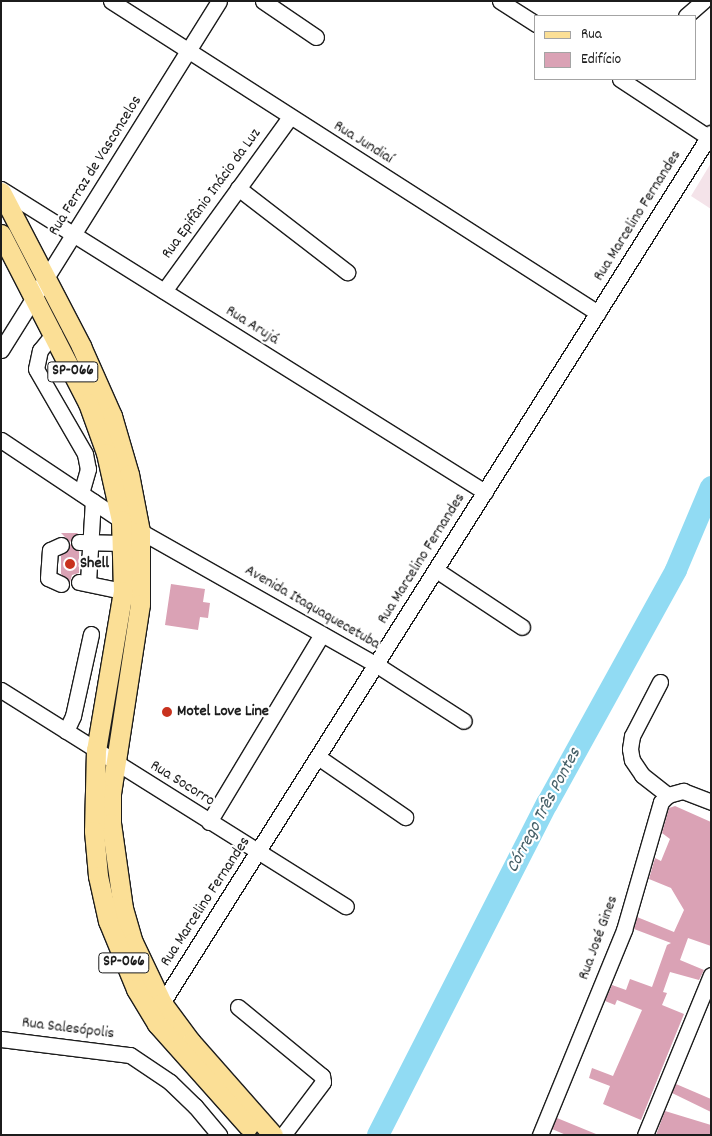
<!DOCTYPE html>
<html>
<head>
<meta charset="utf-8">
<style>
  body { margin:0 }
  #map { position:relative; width:712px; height:1136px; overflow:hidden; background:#fff; font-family:Dekko,sans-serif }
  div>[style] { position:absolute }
  .built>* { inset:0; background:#f4e3e9 }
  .river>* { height:22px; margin:-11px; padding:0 11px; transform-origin:11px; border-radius:11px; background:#91dbf3 }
  .building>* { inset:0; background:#daa2b5 }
  .roads { filter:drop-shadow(1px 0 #1c1c1c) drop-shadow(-1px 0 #1c1c1c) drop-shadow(0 1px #1c1c1c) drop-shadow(0 -1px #1c1c1c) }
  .minor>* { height:15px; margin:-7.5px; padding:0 7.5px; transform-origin:7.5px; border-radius:7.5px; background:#fff }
  .major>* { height:19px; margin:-9.5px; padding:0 9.5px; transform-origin:9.5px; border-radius:9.5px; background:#fbdf96 }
  .dots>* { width:14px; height:14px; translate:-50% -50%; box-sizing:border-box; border:2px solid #fff; border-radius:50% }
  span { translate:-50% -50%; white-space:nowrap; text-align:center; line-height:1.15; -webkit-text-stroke:4.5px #fff; paint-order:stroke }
  .shield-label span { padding:1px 4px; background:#fff; border:1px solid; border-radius:4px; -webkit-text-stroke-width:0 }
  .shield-label { font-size:15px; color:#1c1c1c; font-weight:700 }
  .street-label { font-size:16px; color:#1c1c1c }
  .poi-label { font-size:16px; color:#1c1c1c; font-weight:700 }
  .left { translate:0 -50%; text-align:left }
  .water-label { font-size:18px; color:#455f67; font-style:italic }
  .frame { position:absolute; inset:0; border:2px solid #1c1c1c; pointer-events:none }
  .legend { position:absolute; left:534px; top:15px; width:162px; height:65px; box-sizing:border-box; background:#fff; border:1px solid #a4a4a4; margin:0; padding:6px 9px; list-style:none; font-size:15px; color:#1c1c1c }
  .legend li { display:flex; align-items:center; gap:10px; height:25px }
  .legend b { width:25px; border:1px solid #a4a4a4 }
</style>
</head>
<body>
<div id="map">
  <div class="built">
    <i style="clip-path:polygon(711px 163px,711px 209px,691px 196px)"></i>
  </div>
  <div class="river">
    <i style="left:378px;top:1135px;width:372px;rotate:-63deg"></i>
    <i style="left:547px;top:804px;width:267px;rotate:-61.1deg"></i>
    <i style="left:676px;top:570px;width:90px;rotate:-67.1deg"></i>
  </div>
  <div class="building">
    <i style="clip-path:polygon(61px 533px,78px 533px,70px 542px)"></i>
    <i style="clip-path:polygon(70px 544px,79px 551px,79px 573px,72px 575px,70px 582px,61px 574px,61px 555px,68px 551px)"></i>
    <i style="clip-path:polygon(171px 584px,205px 589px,203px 602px,210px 603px,208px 618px,200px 617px,198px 630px,165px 625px)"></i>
    <i style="clip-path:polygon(675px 806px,711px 822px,711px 946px,688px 938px,680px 960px,704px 970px,699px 980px,670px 972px,663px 992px,667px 993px,662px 1005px,684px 1014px,641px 1120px,603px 1104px,610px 1086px,589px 1078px,592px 1068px,613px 1076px,642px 1010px,617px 1000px,615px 1005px,605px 1001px,612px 985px,626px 990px,630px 979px,652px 987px,667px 945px,671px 943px,634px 929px,637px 917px,674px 932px,684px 910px,671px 888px,649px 879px,655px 858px,661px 861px,670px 839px,662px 833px,669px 808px)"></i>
    <i style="clip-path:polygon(676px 1084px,711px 1099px,711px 1112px,672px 1093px)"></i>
    <i style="clip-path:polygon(665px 1111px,711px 1125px,711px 1135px,656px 1135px)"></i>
    <i style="clip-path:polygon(557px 1118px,596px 1134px,596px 1135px,566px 1135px,552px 1129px)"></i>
  </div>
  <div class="roads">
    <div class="minor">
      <i style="left:111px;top:1px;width:578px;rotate:32.65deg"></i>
      <i style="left:263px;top:1px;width:64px;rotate:34.2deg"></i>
      <i style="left:500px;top:1px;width:43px;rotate:32.6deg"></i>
      <i style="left:686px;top:16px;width:23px;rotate:-41deg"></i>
      <i style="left:620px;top:79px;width:105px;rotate:33.4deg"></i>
      <i style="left:238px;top:188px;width:138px;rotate:37.6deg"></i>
      <i style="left:1px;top:189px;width:571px;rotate:32.05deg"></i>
      <i style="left:164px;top:291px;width:215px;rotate:-54.1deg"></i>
      <i style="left:54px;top:333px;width:22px;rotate:129deg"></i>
      <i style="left:40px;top:350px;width:19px;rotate:102deg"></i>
      <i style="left:36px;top:369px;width:98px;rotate:60deg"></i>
      <i style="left:85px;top:454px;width:15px;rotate:79deg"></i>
      <i style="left:88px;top:469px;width:25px;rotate:106deg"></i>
      <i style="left:1px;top:350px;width:411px;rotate:-58deg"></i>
      <i style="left:1px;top:440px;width:144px;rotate:33.7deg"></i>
      <i style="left:140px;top:531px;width:272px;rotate:29.5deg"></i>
      <i style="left:377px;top:665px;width:103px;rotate:32.8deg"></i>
      <i style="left:79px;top:542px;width:43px;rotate:1.3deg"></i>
      <i style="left:436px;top:570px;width:103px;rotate:33.5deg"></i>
      <i style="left:79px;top:582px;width:45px;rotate:11.6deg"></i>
      <i style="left:88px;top:582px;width:81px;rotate:-86.5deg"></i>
      <i style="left:61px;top:584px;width:14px;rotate:-155deg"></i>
      <i style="left:48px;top:578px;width:28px;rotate:-86deg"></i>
      <i style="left:50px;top:550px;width:12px;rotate:-24deg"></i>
      <i style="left:660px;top:682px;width:61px;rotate:117.4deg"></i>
      <i style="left:632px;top:736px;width:13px;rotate:99deg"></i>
      <i style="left:630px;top:749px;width:11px;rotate:80deg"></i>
      <i style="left:632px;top:760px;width:18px;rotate:56deg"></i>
      <i style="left:642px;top:775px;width:33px;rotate:38deg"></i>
      <i style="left:1px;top:690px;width:407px;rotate:32.1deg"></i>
      <i style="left:66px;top:731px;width:17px;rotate:-65deg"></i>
      <i style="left:73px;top:716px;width:84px;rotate:-77.6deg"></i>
      <i style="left:318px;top:757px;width:106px;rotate:34.6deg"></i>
      <i style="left:209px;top:822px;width:219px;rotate:-59deg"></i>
      <i style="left:162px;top:1003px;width:1029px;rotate:-57.75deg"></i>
      <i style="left:238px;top:1007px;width:109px;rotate:39.4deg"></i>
      <i style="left:322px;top:1076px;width:6px;rotate:81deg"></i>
      <i style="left:323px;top:1082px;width:66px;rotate:127deg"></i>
      <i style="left:1px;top:1039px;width:130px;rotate:7.1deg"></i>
      <i style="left:130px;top:1055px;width:48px;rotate:34deg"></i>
      <i style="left:170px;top:1082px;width:35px;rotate:44deg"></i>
      <i style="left:195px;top:1106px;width:38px;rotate:50deg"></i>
      <i style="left:540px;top:1135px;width:222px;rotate:-67.7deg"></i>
      <i style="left:624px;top:930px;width:133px;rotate:-73.9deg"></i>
      <i style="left:661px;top:802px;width:10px;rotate:-45deg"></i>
      <i style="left:668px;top:795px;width:16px;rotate:-15deg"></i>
      <i style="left:683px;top:791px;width:30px;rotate:21deg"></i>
      <i style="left:645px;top:1135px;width:173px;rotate:-67.6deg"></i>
    </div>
    <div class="major">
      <i style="left:1px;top:192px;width:174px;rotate:62.5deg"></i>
      <i style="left:81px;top:346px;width:77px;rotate:66.1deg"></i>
      <i style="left:112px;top:416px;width:60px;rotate:73.7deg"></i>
      <i style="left:129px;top:474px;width:58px;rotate:79.1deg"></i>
      <i style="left:140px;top:531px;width:73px;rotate:90deg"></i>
      <i style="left:140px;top:604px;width:191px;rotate:98.7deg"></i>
      <i style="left:111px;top:793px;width:30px;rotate:90deg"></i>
      <i style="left:111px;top:823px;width:86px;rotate:82deg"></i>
      <i style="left:123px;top:908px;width:35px;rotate:74deg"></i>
      <i style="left:133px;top:942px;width:68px;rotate:64.6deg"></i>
      <i style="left:162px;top:1003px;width:49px;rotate:53.4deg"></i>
      <i style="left:191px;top:1042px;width:124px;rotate:48.6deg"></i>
      <i style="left:1px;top:234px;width:190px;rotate:62.8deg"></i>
      <i style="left:88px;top:403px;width:53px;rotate:70.2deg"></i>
      <i style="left:106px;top:453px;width:69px;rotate:77.4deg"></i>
      <i style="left:121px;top:520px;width:71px;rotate:88.4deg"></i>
      <i style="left:123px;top:591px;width:161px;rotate:99.6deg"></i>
      <i style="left:96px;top:750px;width:81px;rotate:91.4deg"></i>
      <i style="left:94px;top:831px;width:45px;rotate:84.9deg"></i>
      <i style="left:98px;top:876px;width:46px;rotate:77.5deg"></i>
      <i style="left:108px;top:921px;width:74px;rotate:67.6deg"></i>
      <i style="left:136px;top:989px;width:41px;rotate:59deg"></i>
      <i style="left:157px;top:1024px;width:137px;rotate:48.3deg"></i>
    </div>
  </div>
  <div class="dots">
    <i style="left:70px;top:564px;background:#c8321e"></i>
    <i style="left:167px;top:712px;background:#c8321e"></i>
  </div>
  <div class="shield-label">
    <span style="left:73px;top:372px">SP-066</span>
    <span style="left:124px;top:963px">SP-066</span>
  </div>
  <div class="street-label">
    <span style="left:363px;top:143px;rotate:32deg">Rua Jundiaí</span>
    <span style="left:96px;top:166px;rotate:-58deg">Rua Ferraz de Vasconcelos</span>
    <span style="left:212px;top:194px;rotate:-54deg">Rua Epifânio Inácio da Luz</span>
    <span style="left:638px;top:216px;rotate:-58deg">Rua Marcelino Fernandes</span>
    <span style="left:252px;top:326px;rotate:32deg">Rua Arujá</span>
    <span style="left:422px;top:559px;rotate:-58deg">Rua Marcelino Fernandes</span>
    <span style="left:312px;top:608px;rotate:30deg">Avenida Itaquaquecetuba</span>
    <span style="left:182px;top:784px;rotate:32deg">Rua Socorro</span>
    <span style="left:206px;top:902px;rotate:-57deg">Rua Marcelino Fernandes</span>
    <span style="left:599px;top:938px;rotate:-70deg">Rua José Gines</span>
    <span style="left:68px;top:1029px;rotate:7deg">Rua Salesópolis</span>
  </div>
  <div class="poi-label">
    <span class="left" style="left:80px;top:564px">Shell</span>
    <span class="left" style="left:177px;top:712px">Motel Love Line</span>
  </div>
  <div class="water-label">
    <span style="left:545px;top:811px;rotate:-62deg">Córrego Três Pontes</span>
  </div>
  <div class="frame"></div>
  <ul class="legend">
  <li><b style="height:6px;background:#fbdf96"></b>Rua</li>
  <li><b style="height:14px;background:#daa2b5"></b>Edifício</li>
  </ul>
</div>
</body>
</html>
